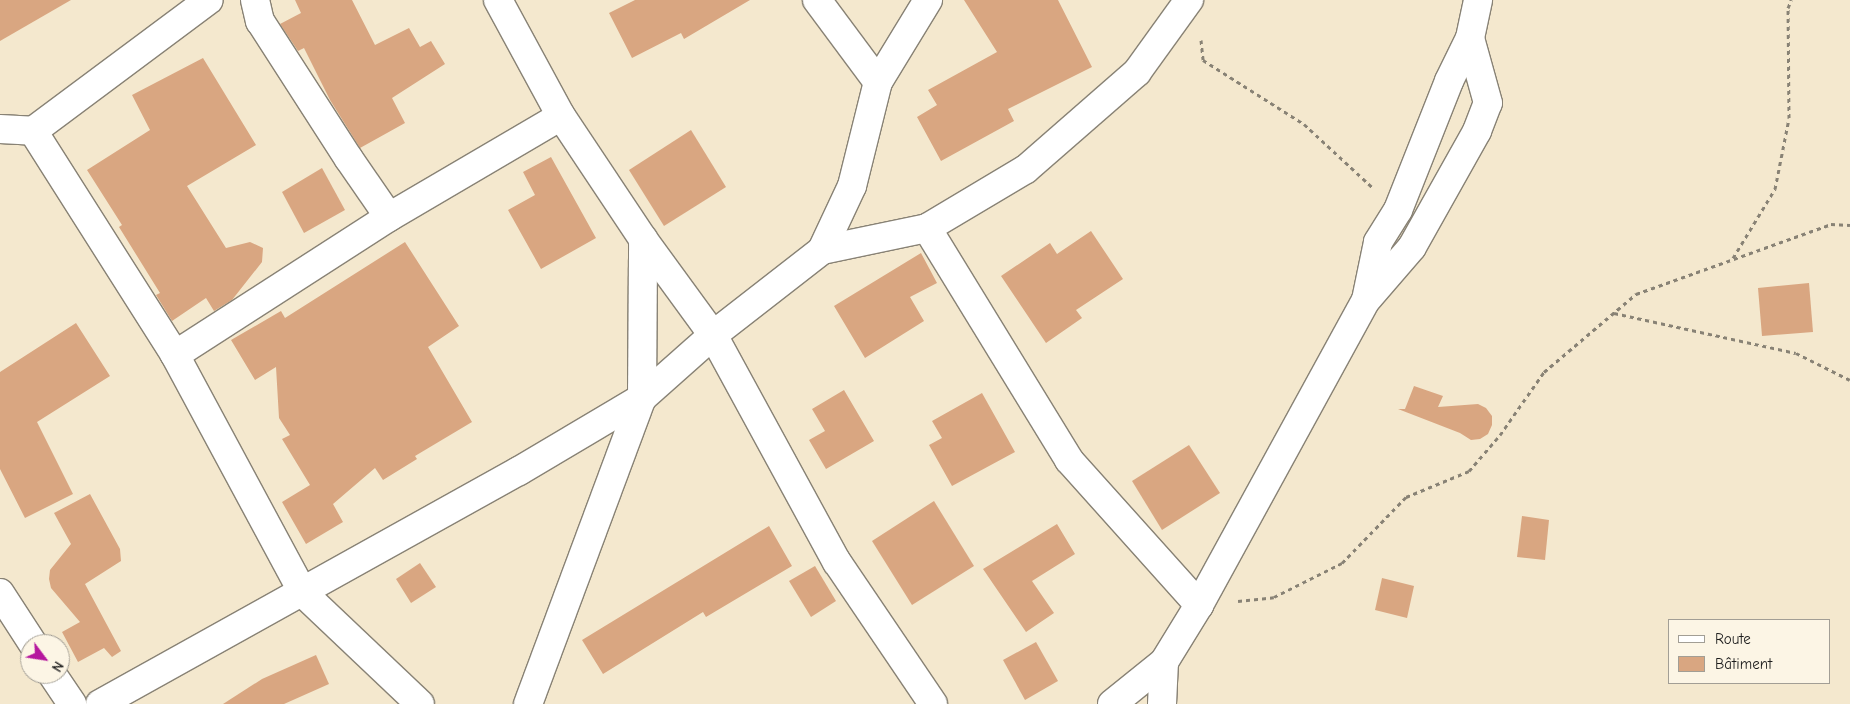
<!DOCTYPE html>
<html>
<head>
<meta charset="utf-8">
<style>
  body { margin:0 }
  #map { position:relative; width:1850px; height:704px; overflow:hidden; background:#f4e8ce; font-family:"Comic Neue",sans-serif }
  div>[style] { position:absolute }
  .building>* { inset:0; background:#d9a681 }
  .path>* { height:3px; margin-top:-1.5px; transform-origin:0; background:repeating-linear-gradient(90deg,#888275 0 4px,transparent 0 8px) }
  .roads { filter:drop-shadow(1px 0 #888275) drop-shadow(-1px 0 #888275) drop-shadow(0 1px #888275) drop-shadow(0 -1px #888275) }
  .minor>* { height:28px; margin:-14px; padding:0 14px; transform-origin:14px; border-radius:14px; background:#fff }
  span { translate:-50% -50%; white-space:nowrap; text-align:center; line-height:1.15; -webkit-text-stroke:5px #fcf5e5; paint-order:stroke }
  .legend { position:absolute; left:1668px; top:619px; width:162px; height:65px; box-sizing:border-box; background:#fcf5e5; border:1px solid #a29e95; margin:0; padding:6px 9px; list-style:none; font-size:15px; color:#1c1c1c }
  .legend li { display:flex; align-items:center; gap:10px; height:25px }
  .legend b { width:25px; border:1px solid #a29e95 }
  .north { position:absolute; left:20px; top:634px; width:50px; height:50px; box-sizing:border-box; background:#fcf5e5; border:1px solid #a29e95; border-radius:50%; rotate:121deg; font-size:14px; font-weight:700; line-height:20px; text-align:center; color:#1c1c1c }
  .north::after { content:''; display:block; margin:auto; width:18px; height:22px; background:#b5179e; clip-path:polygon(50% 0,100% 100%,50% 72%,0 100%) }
</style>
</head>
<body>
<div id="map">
  <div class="building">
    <i style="clip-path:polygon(0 0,71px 0,0 41px)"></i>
    <i style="clip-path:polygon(295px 0,352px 0,375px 45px,409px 28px,420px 47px,431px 41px,445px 64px,392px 98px,405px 123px,360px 148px,330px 100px,304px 48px,298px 51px,280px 24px,301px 13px)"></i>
    <i style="clip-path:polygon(635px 0,750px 0,684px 39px,681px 33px,632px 58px,609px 13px)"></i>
    <i style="clip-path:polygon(964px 0,1058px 0,1092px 67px,1008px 109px,1014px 121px,941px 161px,917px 117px,937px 105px,928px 90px,997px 52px)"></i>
    <i style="clip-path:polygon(203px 58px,256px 145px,187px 186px,226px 248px,250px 242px,263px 248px,262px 262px,232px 300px,214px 311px,206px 298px,172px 321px,156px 295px,160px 293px,119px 227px,122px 225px,87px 170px,150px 130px,132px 95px)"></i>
    <i style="clip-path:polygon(691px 130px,726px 187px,664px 226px,629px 170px)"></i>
    <i style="clip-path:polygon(551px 157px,596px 238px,541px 269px,508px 210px,535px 195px,523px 172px)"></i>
    <i style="clip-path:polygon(322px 168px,345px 210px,304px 233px,282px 192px)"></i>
    <i style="clip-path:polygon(1091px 231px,1123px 279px,1076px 310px,1082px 318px,1046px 343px,1001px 276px,1050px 243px,1057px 254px)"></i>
    <i style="clip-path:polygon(405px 242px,459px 326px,428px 347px,472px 422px,415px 456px,417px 459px,383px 480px,375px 468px,333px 504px,343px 522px,306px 544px,282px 502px,310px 485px,282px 439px,290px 435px,279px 418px,276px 367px,255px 380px,231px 340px,281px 311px,285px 318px)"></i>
    <i style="clip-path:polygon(921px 253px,937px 283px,910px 297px,924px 321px,865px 358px,834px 306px)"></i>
    <i style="clip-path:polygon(1809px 283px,1813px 332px,1762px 336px,1758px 288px)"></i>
    <i style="clip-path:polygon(76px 323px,110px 376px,37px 422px,73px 494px,25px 518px,0 469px,0 372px)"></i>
    <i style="clip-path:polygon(1414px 386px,1443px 396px,1438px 407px,1478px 404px,1486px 408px,1492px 416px,1492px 425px,1488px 434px,1480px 439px,1471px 440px,1460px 433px,1398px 409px,1405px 409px)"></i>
    <i style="clip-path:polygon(844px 390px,874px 441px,826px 469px,809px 440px,825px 431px,812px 409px)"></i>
    <i style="clip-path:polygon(982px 393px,1015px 452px,952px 486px,929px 445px,942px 438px,932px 421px)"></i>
    <i style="clip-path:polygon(1189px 445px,1220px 493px,1162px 530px,1132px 481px)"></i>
    <i style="clip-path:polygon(90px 494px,120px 549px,121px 561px,85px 584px,121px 651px,112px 657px,104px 648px,78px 662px,62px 632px,80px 622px,51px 588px,49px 579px,50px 570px,71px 544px,54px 513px)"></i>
    <i style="clip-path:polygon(934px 501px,974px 566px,912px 605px,872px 541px)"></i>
    <i style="clip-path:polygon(1522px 516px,1549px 520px,1545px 560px,1517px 557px)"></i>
    <i style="clip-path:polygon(1057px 524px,1075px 554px,1032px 581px,1054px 613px,1026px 632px,983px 569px)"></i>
    <i style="clip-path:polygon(769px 526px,792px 566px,706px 617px,703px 612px,603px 674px,582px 640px)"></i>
    <i style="clip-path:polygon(420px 563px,436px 587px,411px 603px,396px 579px)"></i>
    <i style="clip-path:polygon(815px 566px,836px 601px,811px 617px,789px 581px)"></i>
    <i style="clip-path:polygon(1382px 578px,1414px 586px,1407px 618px,1375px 610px)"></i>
    <i style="clip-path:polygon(1036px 642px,1058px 681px,1025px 700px,1003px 660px)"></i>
    <i style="clip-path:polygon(316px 655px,329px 684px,284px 704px,223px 704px,262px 679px)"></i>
  </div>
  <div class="path">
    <i style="left:1201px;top:40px;width:20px;rotate:84deg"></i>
    <i style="left:1203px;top:60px;width:120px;rotate:32.4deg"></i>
    <i style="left:1304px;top:124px;width:94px;rotate:42.8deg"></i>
    <i style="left:1733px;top:258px;width:81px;rotate:-58.7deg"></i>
    <i style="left:1775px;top:189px;width:72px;rotate:-78.8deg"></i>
    <i style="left:1789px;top:118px;width:110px;rotate:-90.5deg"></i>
    <i style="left:1788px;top:8px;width:9px;rotate:-69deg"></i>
    <i style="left:1614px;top:313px;width:186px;rotate:12.4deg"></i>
    <i style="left:1796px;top:353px;width:60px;rotate:26.6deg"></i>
    <i style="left:1238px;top:601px;width:36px;rotate:-6deg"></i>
    <i style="left:1274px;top:597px;width:76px;rotate:-26.6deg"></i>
    <i style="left:1342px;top:563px;width:92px;rotate:-45.9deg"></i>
    <i style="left:1406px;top:497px;width:68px;rotate:-22.4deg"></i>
    <i style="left:1469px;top:471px;width:48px;rotate:-49.3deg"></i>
    <i style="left:1500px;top:435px;width:77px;rotate:-55.1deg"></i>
    <i style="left:1544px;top:372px;width:121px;rotate:-40.3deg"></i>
    <i style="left:1636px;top:294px;width:207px;rotate:-19.7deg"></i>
    <i style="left:1831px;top:224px;width:19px;rotate:3deg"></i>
  </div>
  <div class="roads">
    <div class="minor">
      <i style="left:255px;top:0;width:22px;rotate:77deg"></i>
      <i style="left:260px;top:21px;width:164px;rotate:57.2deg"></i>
      <i style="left:349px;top:159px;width:70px;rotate:55.4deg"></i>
      <i style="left:498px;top:0;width:132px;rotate:61.5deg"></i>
      <i style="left:561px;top:116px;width:148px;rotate:56.3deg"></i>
      <i style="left:643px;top:239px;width:119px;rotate:53.9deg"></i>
      <i style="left:713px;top:335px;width:259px;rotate:61.4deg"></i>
      <i style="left:837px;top:562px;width:171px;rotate:55.9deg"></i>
      <i style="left:817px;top:0;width:102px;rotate:53.4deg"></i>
      <i style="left:0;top:129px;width:33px;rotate:3deg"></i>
      <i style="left:33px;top:131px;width:219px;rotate:-36.7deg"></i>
      <i style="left:33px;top:131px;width:265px;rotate:57.6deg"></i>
      <i style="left:175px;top:355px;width:270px;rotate:61.7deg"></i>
      <i style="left:303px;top:593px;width:161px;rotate:43.5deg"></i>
      <i style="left:927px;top:228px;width:272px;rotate:58.5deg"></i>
      <i style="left:1069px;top:460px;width:195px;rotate:48.1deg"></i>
      <i style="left:822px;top:250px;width:107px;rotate:-11.8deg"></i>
      <i style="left:927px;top:228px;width:115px;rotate:-30.8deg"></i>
      <i style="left:1026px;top:169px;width:147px;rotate:-41.1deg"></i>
      <i style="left:1137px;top:72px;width:89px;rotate:-54.2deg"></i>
      <i style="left:1368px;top:298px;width:67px;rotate:-49.2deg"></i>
      <i style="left:1412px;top:247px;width:133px;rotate:-60.7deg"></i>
      <i style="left:1477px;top:131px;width:30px;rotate:-69deg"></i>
      <i style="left:1488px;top:103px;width:67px;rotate:-105.5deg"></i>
      <i style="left:175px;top:355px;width:255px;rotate:-32.8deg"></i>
      <i style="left:389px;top:217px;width:199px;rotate:-30.4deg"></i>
      <i style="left:0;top:593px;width:61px;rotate:57.1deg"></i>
      <i style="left:52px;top:674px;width:36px;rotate:56deg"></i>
      <i style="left:100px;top:704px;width:479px;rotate:-29.1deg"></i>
      <i style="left:519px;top:471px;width:143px;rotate:-30.7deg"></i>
      <i style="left:642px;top:398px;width:95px;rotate:-41.6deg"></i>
      <i style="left:713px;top:335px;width:138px;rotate:-37.9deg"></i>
      <i style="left:822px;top:250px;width:71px;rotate:-64.9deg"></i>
      <i style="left:852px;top:186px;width:107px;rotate:-76deg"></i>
      <i style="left:878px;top:82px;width:96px;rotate:-58.6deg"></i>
      <i style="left:528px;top:704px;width:327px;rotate:-69.6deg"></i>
      <i style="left:642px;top:398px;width:159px;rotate:-89.6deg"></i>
      <i style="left:1112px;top:704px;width:67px;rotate:-38.9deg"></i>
      <i style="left:1164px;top:662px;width:67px;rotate:-58.4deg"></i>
      <i style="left:1199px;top:605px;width:348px;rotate:-61.3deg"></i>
      <i style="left:1366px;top:300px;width:59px;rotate:-78.3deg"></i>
      <i style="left:1378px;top:242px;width:38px;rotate:-58deg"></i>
      <i style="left:1398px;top:210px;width:139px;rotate:-68.4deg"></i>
      <i style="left:1449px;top:81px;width:48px;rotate:-64deg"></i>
      <i style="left:1470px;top:38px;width:39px;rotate:-78deg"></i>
      <i style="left:1162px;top:704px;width:42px;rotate:-87.3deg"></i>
    </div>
  </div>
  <ul class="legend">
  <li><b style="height:6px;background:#fff"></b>Route</li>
  <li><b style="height:14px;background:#d9a681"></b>Bâtiment</li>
  </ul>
  <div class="north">N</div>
</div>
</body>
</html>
